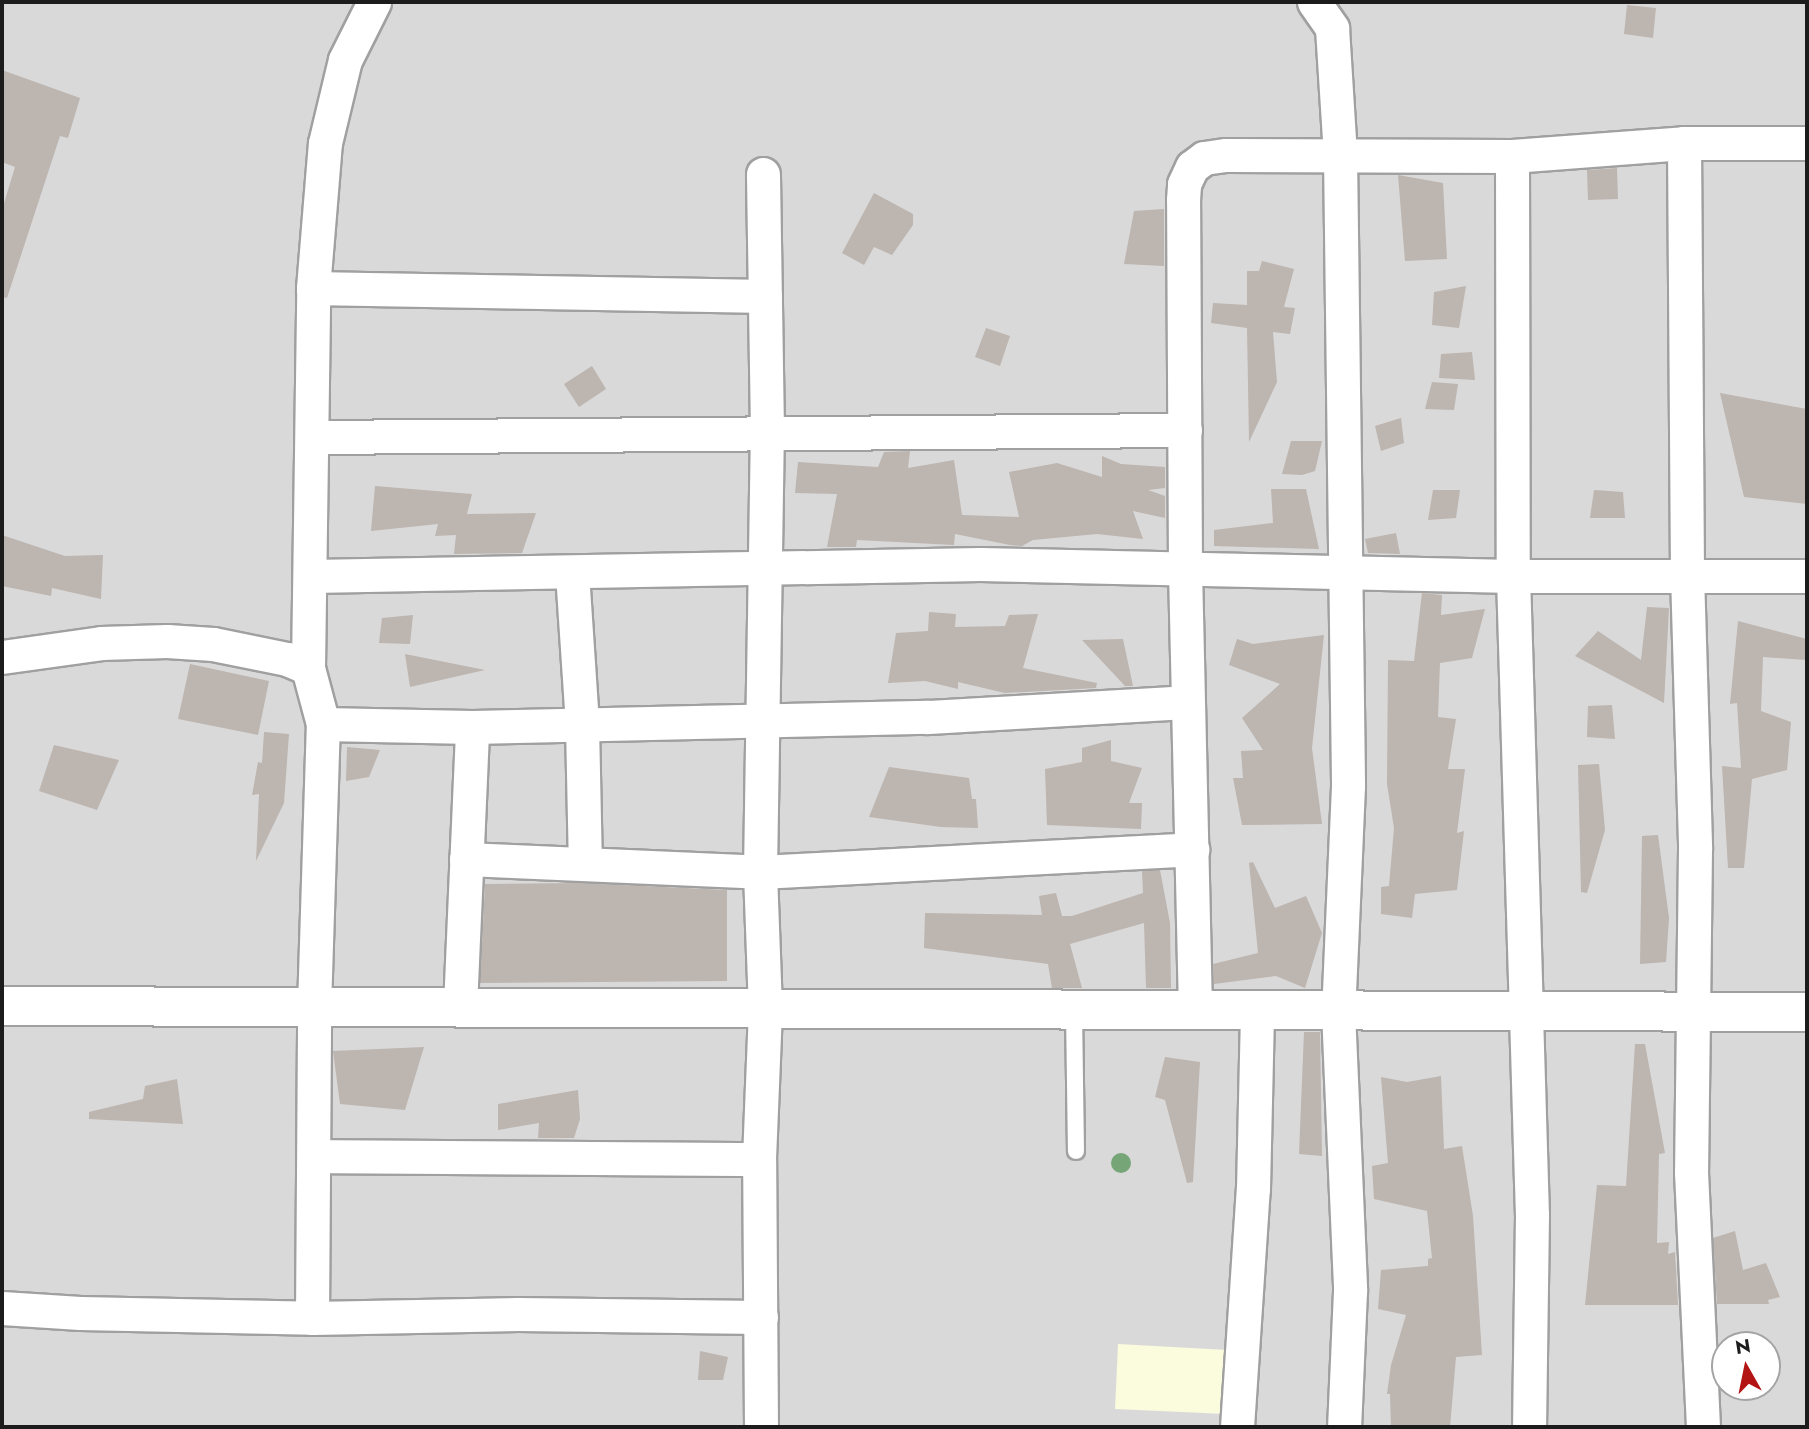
<!DOCTYPE html>
<html>
<head>
<meta charset="utf-8">
<style>
  body { margin:0 }
  #map { position:relative; width:1809px; height:1429px; overflow:hidden; background:#ece9e3; font-family:Jost,sans-serif }
  div>[style] { position:absolute }
  .residential>* { inset:0; background:#dad9d9 }
  .education>* { inset:0; background:#fbfbdd }
  .building>* { inset:0; background:#bcb5b0 }
  .roads { filter:drop-shadow(2px 0 #a0a0a0) drop-shadow(-2px 0 #a0a0a0) drop-shadow(0 2px #a0a0a0) drop-shadow(0 -2px #a0a0a0) }
  .service>* { height:16px; margin:-8px; padding:0 8px; transform-origin:8px; border-radius:8px; background:#fff }
  .minor>* { height:33px; margin:-16.5px; padding:0 16.5px; transform-origin:16.5px; border-radius:16.5px; background:#fff }
  .tertiary>* { height:38px; margin:-19px; padding:0 19px; transform-origin:19px; border-radius:19px; background:#fff }
  .trees>* { width:20px; height:20px; margin:-10px; border-radius:50%; background:#76a577 }
  span { translate:-50% -50%; white-space:nowrap; text-align:center; line-height:1.15; -webkit-text-stroke:5px #fff; paint-order:stroke }
  .frame { position:absolute; inset:0; border:4px solid #1c1c1c; pointer-events:none }
  .north { position:absolute; left:1711px; top:1331px; width:70px; height:70px; box-sizing:border-box; background:#fff; border:2px solid #a4a4a4; border-radius:50%; rotate:351deg; font-size:19px; font-weight:700; line-height:28px; text-align:center; color:#1c1c1c }
  .north::after { content:''; display:block; margin:auto; width:24px; height:32px; background:#b31514; clip-path:polygon(50% 0,100% 100%,50% 72%,0 100%) }
</style>
</head>
<body>
<div id="map">
  <div class="residential">
    <i style="clip-path:polygon(evenodd,2px 2px,1807px 2px,1807px 1427px,2px 1427px,2px 2px,1725px 1345px,1767px 1345px,1767px 1387px,1725px 1387px,1725px 1345px)"></i>
  </div>
  <div class="education">
    <i style="clip-path:polygon(1118px 1344px,1228px 1350px,1225px 1414px,1115px 1409px)"></i>
  </div>
  <div class="building">
    <i style="clip-path:polygon(1627px 5px,1656px 8px,1653px 38px,1624px 34px)"></i>
    <i style="clip-path:polygon(2px 70px,80px 98px,68px 138px,60px 136px,7px 298px,2px 297px,2px 210px,15px 167px,2px 162px)"></i>
    <i style="clip-path:polygon(1617px 168px,1618px 199px,1588px 200px,1587px 170px)"></i>
    <i style="clip-path:polygon(1398px 175px,1443px 183px,1447px 259px,1405px 261px)"></i>
    <i style="clip-path:polygon(874px 193px,913px 214px,913px 225px,892px 255px,874px 247px,864px 265px,842px 253px)"></i>
    <i style="clip-path:polygon(1164px 209px,1164px 266px,1124px 264px,1134px 211px)"></i>
    <i style="clip-path:polygon(1262px 261px,1294px 269px,1284px 307px,1295px 308px,1290px 334px,1273px 332px,1277px 382px,1249px 442px,1247px 328px,1211px 323px,1213px 303px,1247px 305px,1247px 271px,1259px 271px)"></i>
    <i style="clip-path:polygon(1466px 286px,1459px 328px,1432px 325px,1434px 292px)"></i>
    <i style="clip-path:polygon(986px 328px,1010px 336px,1000px 366px,975px 357px)"></i>
    <i style="clip-path:polygon(1472px 352px,1475px 380px,1439px 378px,1441px 354px)"></i>
    <i style="clip-path:polygon(592px 366px,606px 389px,579px 407px,564px 384px)"></i>
    <i style="clip-path:polygon(1432px 382px,1458px 384px,1454px 410px,1425px 409px)"></i>
    <i style="clip-path:polygon(1720px 393px,1807px 409px,1807px 504px,1744px 497px)"></i>
    <i style="clip-path:polygon(1401px 418px,1404px 443px,1381px 451px,1375px 426px)"></i>
    <i style="clip-path:polygon(1291px 441px,1322px 441px,1315px 471px,1302px 475px,1282px 474px)"></i>
    <i style="clip-path:polygon(910px 451px,908px 468px,954px 460px,962px 515px,1019px 517px,1009px 472px,1057px 463px,1102px 477px,1102px 456px,1121px 464px,1165px 467px,1165px 488px,1148px 490px,1165px 496px,1165px 518px,1133px 511px,1143px 539px,1097px 534px,1033px 540px,1022px 546px,1010px 545px,955px 534px,954px 545px,857px 540px,856px 547px,827px 547px,837px 494px,795px 493px,798px 462px,878px 467px,884px 452px)"></i>
    <i style="clip-path:polygon(375px 486px,472px 494px,467px 514px,536px 513px,522px 553px,454px 554px,456px 535px,435px 536px,438px 524px,371px 531px)"></i>
    <i style="clip-path:polygon(1271px 489px,1306px 489px,1319px 549px,1214px 546px,1214px 530px,1273px 523px)"></i>
    <i style="clip-path:polygon(1433px 490px,1460px 490px,1456px 518px,1428px 520px)"></i>
    <i style="clip-path:polygon(1594px 490px,1623px 492px,1625px 518px,1590px 518px)"></i>
    <i style="clip-path:polygon(1396px 533px,1400px 554px,1368px 553px,1365px 539px)"></i>
    <i style="clip-path:polygon(2px 535px,65px 556px,103px 555px,101px 599px,52px 588px,51px 596px,2px 586px)"></i>
    <i style="clip-path:polygon(1422px 593px,1442px 595px,1441px 615px,1485px 609px,1472px 658px,1440px 663px,1438px 717px,1456px 719px,1448px 769px,1465px 769px,1457px 833px,1464px 831px,1457px 890px,1415px 894px,1412px 918px,1381px 914px,1381px 887px,1389px 886px,1394px 828px,1387px 784px,1388px 660px,1414px 661px)"></i>
    <i style="clip-path:polygon(1647px 607px,1669px 608px,1664px 703px,1575px 656px,1598px 631px,1641px 660px)"></i>
    <i style="clip-path:polygon(929px 612px,956px 614px,955px 627px,1005px 626px,1009px 615px,1038px 614px,1023px 668px,1097px 683px,1096px 688px,1005px 693px,958px 682px,958px 689px,925px 681px,888px 683px,896px 633px,928px 631px)"></i>
    <i style="clip-path:polygon(413px 615px,410px 644px,379px 643px,382px 618px)"></i>
    <i style="clip-path:polygon(1738px 621px,1807px 639px,1807px 660px,1763px 657px,1761px 711px,1791px 722px,1787px 770px,1752px 779px,1744px 868px,1728px 868px,1722px 766px,1741px 768px,1737px 703px,1730px 704px)"></i>
    <i style="clip-path:polygon(1324px 635px,1312px 748px,1322px 824px,1242px 825px,1233px 778px,1243px 778px,1241px 751px,1263px 750px,1242px 718px,1280px 684px,1229px 665px,1237px 639px,1253px 644px)"></i>
    <i style="clip-path:polygon(1123px 639px,1133px 686px,1125px 686px,1082px 640px)"></i>
    <i style="clip-path:polygon(405px 654px,485px 670px,410px 687px)"></i>
    <i style="clip-path:polygon(190px 664px,269px 681px,258px 735px,178px 719px)"></i>
    <i style="clip-path:polygon(1612px 705px,1615px 739px,1587px 737px,1588px 706px)"></i>
    <i style="clip-path:polygon(264px 732px,289px 734px,284px 803px,256px 861px,259px 794px,252px 795px,258px 762px,262px 763px)"></i>
    <i style="clip-path:polygon(1111px 740px,1111px 761px,1142px 768px,1129px 803px,1142px 803px,1141px 829px,1047px 825px,1045px 769px,1082px 762px,1082px 748px)"></i>
    <i style="clip-path:polygon(54px 745px,119px 760px,97px 810px,39px 791px)"></i>
    <i style="clip-path:polygon(347px 747px,380px 750px,369px 777px,346px 781px)"></i>
    <i style="clip-path:polygon(1599px 764px,1605px 830px,1587px 893px,1581px 892px,1578px 765px)"></i>
    <i style="clip-path:polygon(889px 767px,969px 778px,972px 799px,976px 799px,978px 828px,941px 827px,869px 817px)"></i>
    <i style="clip-path:polygon(1658px 835px,1669px 918px,1666px 962px,1640px 964px,1642px 836px)"></i>
    <i style="clip-path:polygon(1253px 862px,1275px 908px,1306px 896px,1322px 933px,1305px 988px,1276px 976px,1214px 984px,1213px 964px,1258px 953px,1249px 863px)"></i>
    <i style="clip-path:polygon(1160px 870px,1170px 923px,1171px 988px,1146px 988px,1144px 923px,1070px 944px,1082px 988px,1052px 988px,1048px 964px,924px 948px,925px 913px,1042px 915px,1039px 896px,1056px 893px,1062px 916px,1072px 916px,1143px 893px,1142px 871px)"></i>
    <i style="clip-path:polygon(580px 883px,727px 890px,727px 981px,480px 983px,485px 884px)"></i>
    <i style="clip-path:polygon(1304px 1032px,1320px 1032px,1322px 1156px,1299px 1154px)"></i>
    <i style="clip-path:polygon(1635px 1044px,1645px 1044px,1665px 1153px,1659px 1154px,1657px 1243px,1669px 1242px,1668px 1254px,1675px 1252px,1678px 1305px,1585px 1305px,1597px 1185px,1626px 1186px)"></i>
    <i style="clip-path:polygon(424px 1047px,405px 1110px,340px 1104px,333px 1051px)"></i>
    <i style="clip-path:polygon(1165px 1057px,1200px 1062px,1193px 1182px,1187px 1183px,1165px 1100px,1155px 1097px)"></i>
    <i style="clip-path:polygon(1441px 1076px,1444px 1149px,1462px 1146px,1473px 1216px,1482px 1355px,1456px 1357px,1450px 1427px,1391px 1427px,1390px 1394px,1387px 1394px,1391px 1365px,1406px 1315px,1378px 1309px,1381px 1270px,1428px 1266px,1428px 1259px,1432px 1258px,1427px 1211px,1374px 1199px,1372px 1166px,1388px 1163px,1381px 1077px,1407px 1082px)"></i>
    <i style="clip-path:polygon(177px 1079px,183px 1124px,89px 1119px,89px 1112px,143px 1099px,145px 1086px)"></i>
    <i style="clip-path:polygon(578px 1090px,580px 1119px,574px 1138px,538px 1138px,539px 1123px,498px 1130px,498px 1104px)"></i>
    <i style="clip-path:polygon(1735px 1231px,1743px 1270px,1766px 1263px,1780px 1297px,1768px 1300px,1769px 1304px,1717px 1304px,1713px 1238px)"></i>
    <i style="clip-path:polygon(700px 1351px,728px 1357px,723px 1380px,698px 1380px)"></i>
  </div>
  <div class="roads">
    <div class="service">
      <i style="left:1074px;top:1010px;width:141px;rotate:89.2deg"></i>
    </div>
    <div class="minor">
      <i style="left:1314px;top:2px;width:32px;rotate:55deg"></i>
      <i style="left:1332px;top:28px;width:126px;rotate:86.4deg"></i>
      <i style="left:1340px;top:154px;width:632px;rotate:89.27deg"></i>
      <i style="left:1348px;top:786px;width:225px;rotate:92.5deg"></i>
      <i style="left:1338px;top:1011px;width:280px;rotate:87.5deg"></i>
      <i style="left:1350px;top:1291px;width:136px;rotate:92.5deg"></i>
      <i style="left:1684px;top:143px;width:431px;rotate:89.6deg"></i>
      <i style="left:1687px;top:574px;width:275px;rotate:88.3deg"></i>
      <i style="left:1695px;top:849px;width:323px;rotate:90.7deg"></i>
      <i style="left:1691px;top:1172px;width:255px;rotate:87.3deg"></i>
      <i style="left:1512px;top:156px;width:420px;rotate:89.9deg"></i>
      <i style="left:1513px;top:576px;width:639px;rotate:88.3deg"></i>
      <i style="left:1532px;top:1215px;width:212px;rotate:90.8deg"></i>
      <i style="left:313px;top:288px;width:452px;rotate:1deg"></i>
      <i style="left:312px;top:437px;width:873px;rotate:-0.46deg"></i>
      <i style="left:572px;top:573px;width:152px;rotate:86.2deg"></i>
      <i style="left:582px;top:725px;width:139px;rotate:88.8deg"></i>
      <i style="left:311px;top:576px;width:669px;rotate:-1.03deg"></i>
      <i style="left:980px;top:564px;width:533px;rotate:1.29deg"></i>
      <i style="left:1513px;top:576px;width:294px"></i>
      <i style="left:2px;top:657px;width:100px;rotate:-8deg"></i>
      <i style="left:101px;top:643px;width:66px;rotate:-1.7deg"></i>
      <i style="left:167px;top:641px;width:46px;rotate:3.7deg"></i>
      <i style="left:213px;top:644px;width:76px;rotate:11.5deg"></i>
      <i style="left:287px;top:659px;width:23px;rotate:23deg"></i>
      <i style="left:308px;top:668px;width:58px;rotate:75deg"></i>
      <i style="left:308px;top:668px;width:380px;rotate:-89.2deg"></i>
      <i style="left:313px;top:288px;width:145px;rotate:-85.3deg"></i>
      <i style="left:325px;top:143px;width:85px;rotate:-76.5deg"></i>
      <i style="left:345px;top:60px;width:65px;rotate:-63.4deg"></i>
      <i style="left:466px;top:859px;width:294px;rotate:2.5deg"></i>
      <i style="left:760px;top:872px;width:433px;rotate:-3deg"></i>
      <i style="left:460px;top:1007px;width:280px;rotate:-87.5deg"></i>
      <i style="left:1195px;top:1010px;width:443px;rotate:-91.3deg"></i>
      <i style="left:1185px;top:567px;width:367px;rotate:-90.3deg"></i>
      <i style="left:1183px;top:200px;width:16px;rotate:-86deg"></i>
      <i style="left:1184px;top:184px;width:19px;rotate:-65deg"></i>
      <i style="left:1192px;top:167px;width:15px;rotate:-37deg"></i>
      <i style="left:1204px;top:158px;width:22px;rotate:-8deg"></i>
      <i style="left:1226px;top:155px;width:286px;rotate:0.2deg"></i>
      <i style="left:1512px;top:156px;width:172px;rotate:-4.3deg"></i>
      <i style="left:1684px;top:143px;width:123px"></i>
      <i style="left:314px;top:1156px;width:445px;rotate:0.4deg"></i>
      <i style="left:2px;top:1308px;width:78px;rotate:3.7deg"></i>
      <i style="left:80px;top:1313px;width:232px;rotate:1.2deg"></i>
      <i style="left:312px;top:1318px;width:206px;rotate:-1.1deg"></i>
      <i style="left:518px;top:1314px;width:243px;rotate:0.7deg"></i>
      <i style="left:312px;top:1318px;width:311px;rotate:-89.6deg"></i>
      <i style="left:314px;top:1007px;width:283px;rotate:-88.2deg"></i>
      <i style="left:323px;top:724px;width:149px;rotate:1.2deg"></i>
      <i style="left:472px;top:727px;width:456px;rotate:-1.3deg"></i>
      <i style="left:928px;top:717px;width:259px;rotate:-3.3deg"></i>
      <i style="left:761px;top:1427px;width:268px;rotate:-90.4deg"></i>
      <i style="left:759px;top:1159px;width:150px;rotate:-87.7deg"></i>
      <i style="left:765px;top:1009px;width:137px;rotate:-92.1deg"></i>
      <i style="left:760px;top:872px;width:441px;rotate:-89.1deg"></i>
      <i style="left:767px;top:431px;width:257px;rotate:-90.9deg"></i>
      <i style="left:1237px;top:1427px;width:239px;rotate:-86.2deg"></i>
      <i style="left:1253px;top:1189px;width:178px;rotate:-88.7deg"></i>
    </div>
    <div class="tertiary">
      <i style="left:2px;top:1006px;width:1805px;rotate:0.19deg"></i>
    </div>
  </div>
  <div class="trees">
    <i style="left:1121px;top:1163px"></i>
  </div>
  <div class="frame"></div>
  <div class="north">N</div>
</div>
</body>
</html>
